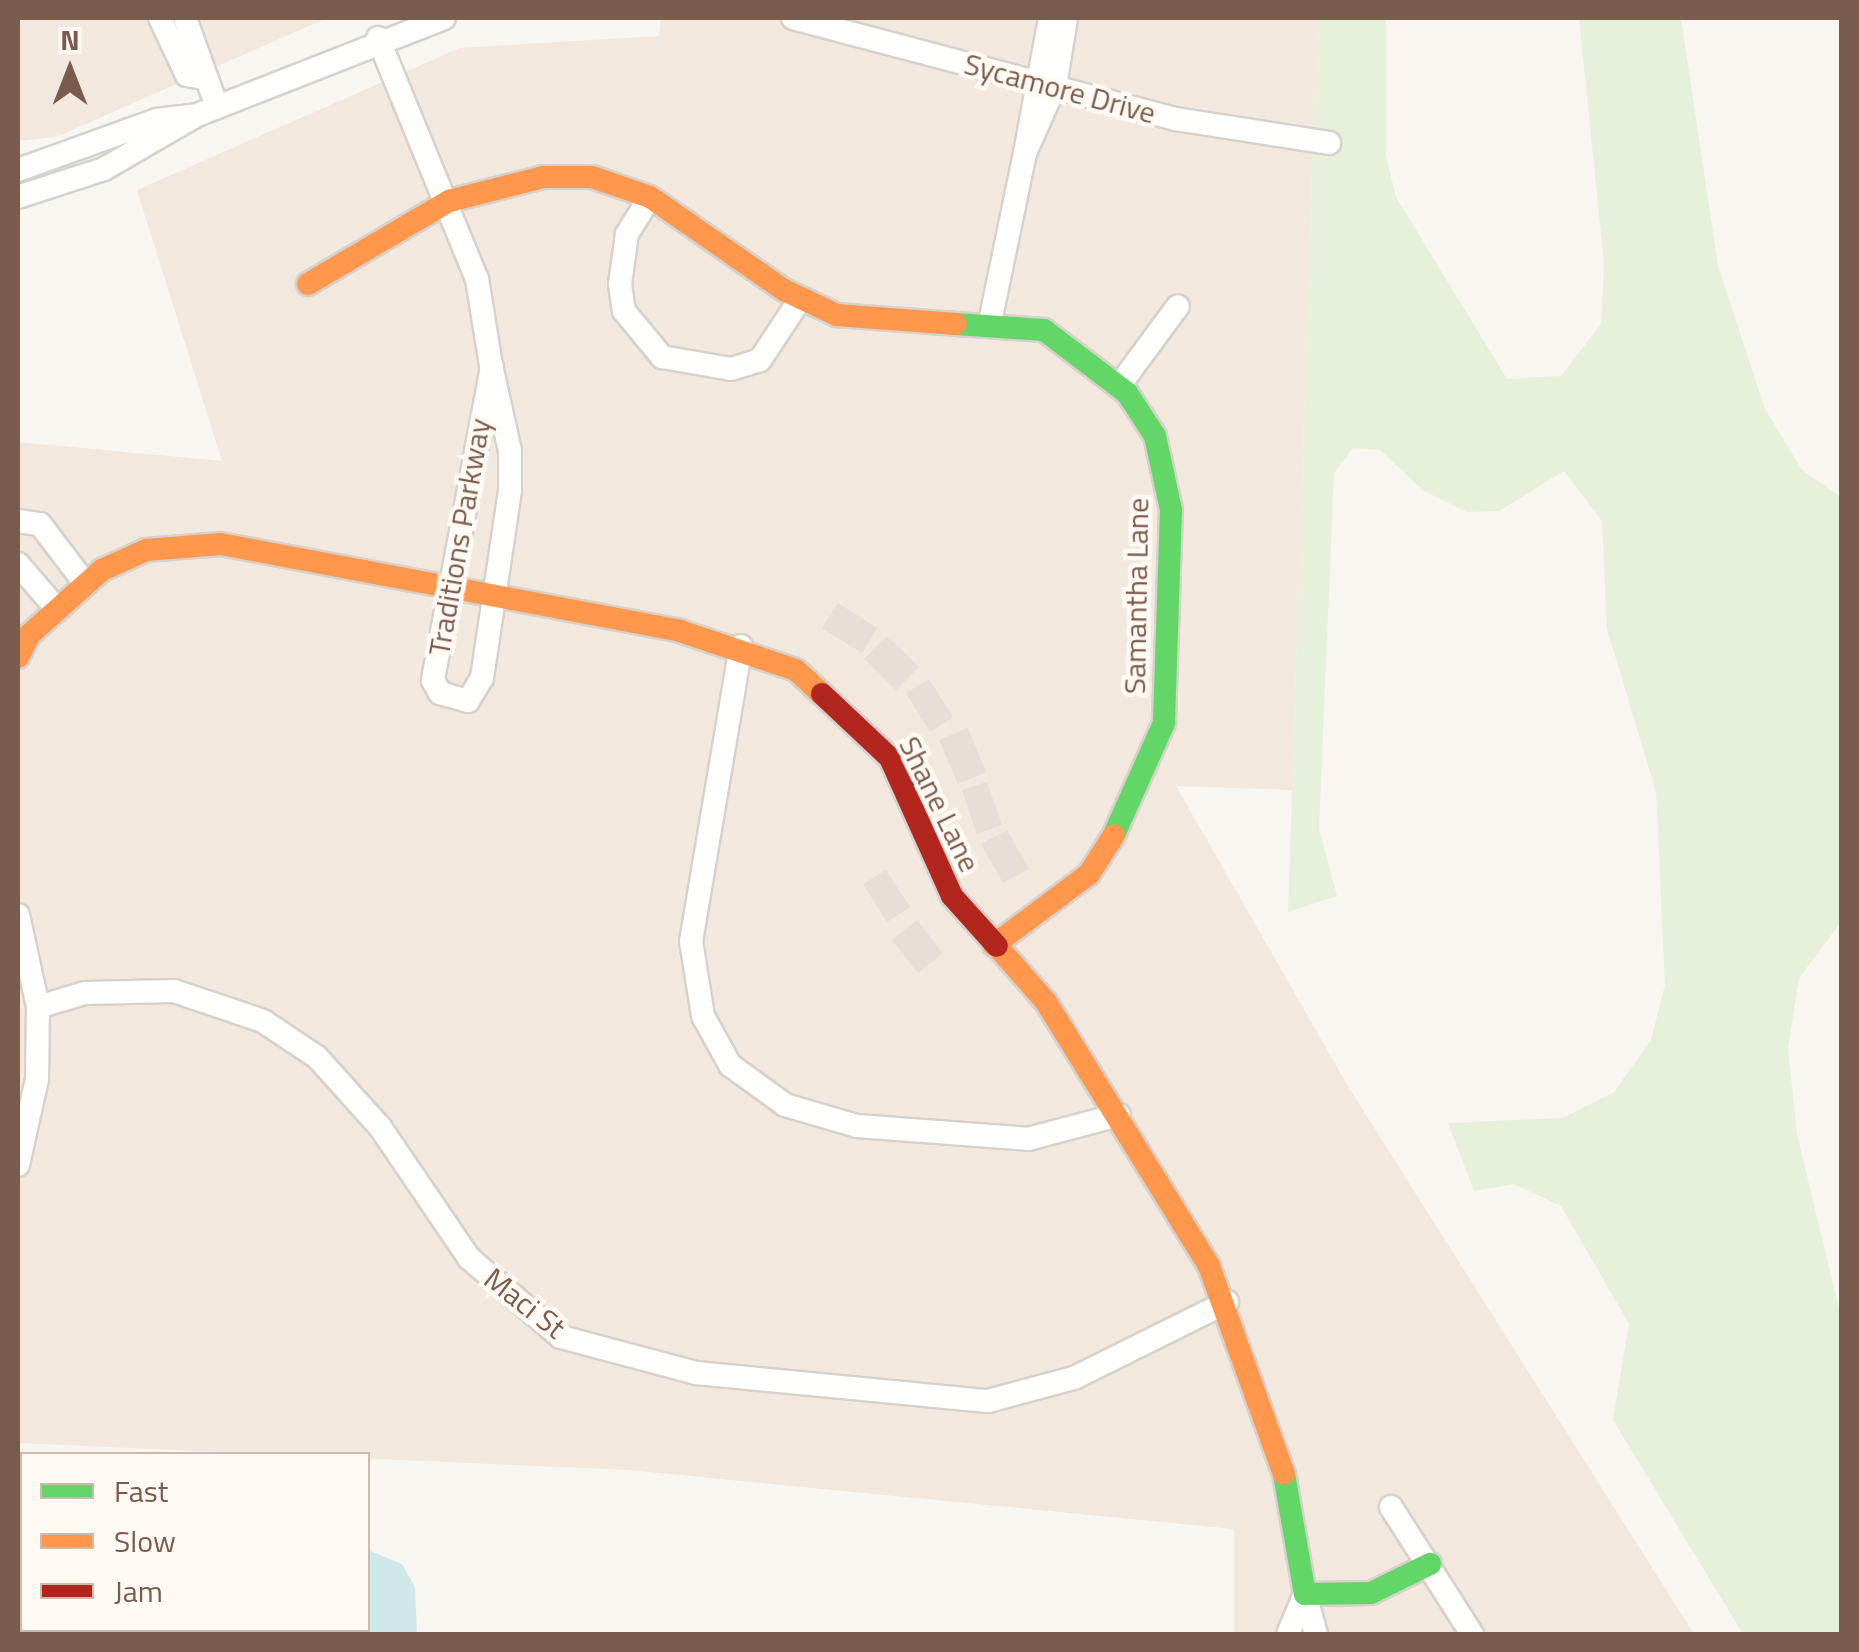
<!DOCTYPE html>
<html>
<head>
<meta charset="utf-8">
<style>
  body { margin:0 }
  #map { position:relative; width:1859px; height:1652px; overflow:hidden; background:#f9f5f0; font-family:"Titillium Web",sans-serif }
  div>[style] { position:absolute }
  .residential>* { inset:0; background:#f2e8de }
  .green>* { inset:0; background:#e7f0db }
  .water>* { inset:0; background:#d0e8ea }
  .building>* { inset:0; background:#e6ded7 }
  .roads { filter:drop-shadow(2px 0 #d7d1cb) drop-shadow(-2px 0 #d7d1cb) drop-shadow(0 2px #d7d1cb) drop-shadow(0 -2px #d7d1cb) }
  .street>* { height:22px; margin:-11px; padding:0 11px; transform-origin:11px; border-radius:11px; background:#fefefd }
  .fast>* { height:22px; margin:-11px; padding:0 11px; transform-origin:11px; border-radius:11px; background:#63d668 }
  .slow>* { height:22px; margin:-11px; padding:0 11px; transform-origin:11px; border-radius:11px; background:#ff974d }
  .jam>* { height:22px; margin:-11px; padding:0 11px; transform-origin:11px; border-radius:11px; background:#b3261e }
  span { translate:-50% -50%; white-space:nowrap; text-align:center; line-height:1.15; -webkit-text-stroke:9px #fffaf3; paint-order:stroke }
  .street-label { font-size:30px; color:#7a5c4d }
  .frame { position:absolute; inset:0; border:20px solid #7a5c4d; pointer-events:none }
  .legend { position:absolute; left:20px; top:1452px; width:350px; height:180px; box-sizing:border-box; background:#fffaf3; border:2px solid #cabbb1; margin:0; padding:12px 18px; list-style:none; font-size:30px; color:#7a5c4d }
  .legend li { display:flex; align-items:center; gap:20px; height:50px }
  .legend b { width:50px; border:2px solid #cabbb1 }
  .north { position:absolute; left:20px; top:20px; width:100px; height:100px; -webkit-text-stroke:8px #fffaf3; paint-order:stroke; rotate:0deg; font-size:28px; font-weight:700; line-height:40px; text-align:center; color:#7a5c4d }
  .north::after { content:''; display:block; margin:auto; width:35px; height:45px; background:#7a5c4d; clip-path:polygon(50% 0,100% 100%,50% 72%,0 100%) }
</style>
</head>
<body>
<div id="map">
  <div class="residential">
    <i style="clip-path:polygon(18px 18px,327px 18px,56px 137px,18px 141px)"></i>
    <i style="clip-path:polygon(661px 18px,1317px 18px,1292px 790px,1176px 786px,1349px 1088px,1694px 1634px,1234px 1634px,1234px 1529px,629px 1470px,18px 1443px,18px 442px,222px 461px,137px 190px,460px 48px,659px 36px)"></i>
  </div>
  <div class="green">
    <i style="clip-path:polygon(1317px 18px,1386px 18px,1386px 156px,1396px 197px,1507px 379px,1561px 376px,1601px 324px,1604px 264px,1579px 18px,1681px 18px,1718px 266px,1765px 409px,1802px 470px,1841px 497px,1841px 922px,1799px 978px,1788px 1048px,1797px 1134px,1841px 1317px,1841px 1634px,1743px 1634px,1613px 1420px,1629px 1324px,1561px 1206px,1514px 1184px,1474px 1191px,1448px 1123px,1563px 1118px,1614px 1092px,1651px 1040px,1665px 985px,1656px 792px,1607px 629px,1602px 521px,1564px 471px,1499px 511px,1467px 512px,1424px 491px,1380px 450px,1353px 448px,1334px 473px,1319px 829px,1337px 896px,1288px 912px)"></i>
  </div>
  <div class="water">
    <i style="clip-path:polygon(368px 1550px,402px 1564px,415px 1587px,417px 1634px,193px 1630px,368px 1630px)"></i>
  </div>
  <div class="building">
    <i style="clip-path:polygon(838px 603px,877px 628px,862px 653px,822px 628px)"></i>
    <i style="clip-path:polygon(887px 636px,919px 667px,896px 690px,864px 659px)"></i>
    <i style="clip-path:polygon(929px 679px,953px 717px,930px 732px,906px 693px)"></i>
    <i style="clip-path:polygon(968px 728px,986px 772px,958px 784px,939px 740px)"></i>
    <i style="clip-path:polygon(987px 782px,1002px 825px,977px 834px,962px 790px)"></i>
    <i style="clip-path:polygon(1007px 830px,1029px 869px,1003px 883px,981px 844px)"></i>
    <i style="clip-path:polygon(886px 870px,910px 907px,887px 922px,863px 884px)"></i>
    <i style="clip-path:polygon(917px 920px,943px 953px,918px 973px,892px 940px)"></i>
  </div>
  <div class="roads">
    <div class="street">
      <i style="left:160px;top:18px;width:63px;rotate:64.7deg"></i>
      <i style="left:187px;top:75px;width:16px;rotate:11deg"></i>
      <i style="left:185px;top:18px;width:95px;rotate:70.2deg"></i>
      <i style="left:793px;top:18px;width:396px;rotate:14.8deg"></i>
      <i style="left:1176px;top:119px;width:155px;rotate:8.9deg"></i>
      <i style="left:1050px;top:18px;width:137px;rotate:100.5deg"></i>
      <i style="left:1025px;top:153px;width:73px;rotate:-65.9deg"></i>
      <i style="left:1055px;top:86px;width:69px;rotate:-80.8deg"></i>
      <i style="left:378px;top:38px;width:261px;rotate:67.7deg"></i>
      <i style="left:477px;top:279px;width:87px;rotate:80.8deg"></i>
      <i style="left:491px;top:365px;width:2px;rotate:63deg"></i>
      <i style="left:492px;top:367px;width:319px;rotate:100.7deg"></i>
      <i style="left:433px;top:680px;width:15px;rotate:62deg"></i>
      <i style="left:440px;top:693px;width:29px;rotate:16deg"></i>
      <i style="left:468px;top:701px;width:27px;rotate:-59deg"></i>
      <i style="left:482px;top:678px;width:189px;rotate:-81.5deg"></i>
      <i style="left:510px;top:491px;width:40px;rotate:-90deg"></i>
      <i style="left:510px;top:451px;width:88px;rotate:-102.5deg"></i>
      <i style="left:197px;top:115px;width:265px;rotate:-21.4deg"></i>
      <i style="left:18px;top:170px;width:148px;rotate:-19.8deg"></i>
      <i style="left:157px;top:120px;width:40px;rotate:-7.1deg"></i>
      <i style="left:197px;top:115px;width:108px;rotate:149.9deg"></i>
      <i style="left:104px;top:169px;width:90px;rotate:162deg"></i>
      <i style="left:650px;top:197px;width:44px;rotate:121.9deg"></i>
      <i style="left:627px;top:234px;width:50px;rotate:98deg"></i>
      <i style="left:620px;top:284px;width:27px;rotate:82deg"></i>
      <i style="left:624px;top:311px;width:60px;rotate:50.4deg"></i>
      <i style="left:662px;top:357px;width:70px;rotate:9.9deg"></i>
      <i style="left:731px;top:369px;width:30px;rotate:-17deg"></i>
      <i style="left:760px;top:360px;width:74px;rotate:-56.5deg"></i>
      <i style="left:990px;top:322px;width:173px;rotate:-78.3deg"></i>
      <i style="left:1119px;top:386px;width:99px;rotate:-53.6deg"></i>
      <i style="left:18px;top:521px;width:22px;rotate:8deg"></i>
      <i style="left:40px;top:524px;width:73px;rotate:52.8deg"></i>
      <i style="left:18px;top:564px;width:58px;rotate:49.2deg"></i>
      <i style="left:741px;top:646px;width:299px;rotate:99.6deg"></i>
      <i style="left:691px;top:941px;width:76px;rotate:80.9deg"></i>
      <i style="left:703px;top:1016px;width:56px;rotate:61.1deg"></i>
      <i style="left:730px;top:1065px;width:68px;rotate:36deg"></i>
      <i style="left:785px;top:1105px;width:75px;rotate:16.3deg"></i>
      <i style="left:857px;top:1126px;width:171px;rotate:4.3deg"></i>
      <i style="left:1028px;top:1139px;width:94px;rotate:-14.8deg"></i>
      <i style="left:18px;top:915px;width:94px;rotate:77.7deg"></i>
      <i style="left:38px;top:1007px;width:72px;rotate:90.8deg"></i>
      <i style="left:37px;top:1079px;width:88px;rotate:102.5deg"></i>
      <i style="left:38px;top:1007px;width:49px;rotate:-16.6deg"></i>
      <i style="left:85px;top:993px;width:89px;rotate:-1.3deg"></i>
      <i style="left:174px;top:991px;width:94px;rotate:18.6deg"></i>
      <i style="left:263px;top:1021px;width:65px;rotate:33.7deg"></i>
      <i style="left:317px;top:1057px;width:94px;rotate:48deg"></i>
      <i style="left:380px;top:1127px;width:158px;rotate:55.8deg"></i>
      <i style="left:469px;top:1258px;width:121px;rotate:40.7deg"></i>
      <i style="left:561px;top:1337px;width:140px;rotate:14.9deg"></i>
      <i style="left:696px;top:1373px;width:293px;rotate:5.5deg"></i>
      <i style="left:988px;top:1401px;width:89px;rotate:-15deg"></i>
      <i style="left:1074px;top:1378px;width:171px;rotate:-26.4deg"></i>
      <i style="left:1391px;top:1507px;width:151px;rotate:57.5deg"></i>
      <i style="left:1288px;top:1634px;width:43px;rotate:-67deg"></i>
      <i style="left:1305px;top:1594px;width:41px;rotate:74.6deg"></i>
    </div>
    <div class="fast">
      <i style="left:956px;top:324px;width:88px;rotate:3.9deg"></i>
      <i style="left:1044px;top:330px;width:104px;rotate:37.2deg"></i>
      <i style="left:1127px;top:393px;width:51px;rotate:56.9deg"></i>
      <i style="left:1155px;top:436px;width:76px;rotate:77.8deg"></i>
      <i style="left:1171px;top:510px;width:213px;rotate:91.9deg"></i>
      <i style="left:1164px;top:723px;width:123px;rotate:114.1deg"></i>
      <i style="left:1284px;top:1474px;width:122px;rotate:80.1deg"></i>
      <i style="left:1305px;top:1594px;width:66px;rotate:-0.9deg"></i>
      <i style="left:1371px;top:1593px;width:66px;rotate:-26.2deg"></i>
    </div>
    <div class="slow">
      <i style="left:308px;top:284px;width:164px;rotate:-30.5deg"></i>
      <i style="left:449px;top:201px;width:97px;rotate:-14.3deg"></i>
      <i style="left:543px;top:177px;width:49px"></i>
      <i style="left:592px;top:177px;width:61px;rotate:19deg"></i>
      <i style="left:650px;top:197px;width:163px;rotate:34.8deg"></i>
      <i style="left:784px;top:290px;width:59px;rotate:25.3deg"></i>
      <i style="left:837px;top:315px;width:119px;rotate:4.3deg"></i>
      <i style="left:18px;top:657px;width:25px;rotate:-63deg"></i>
      <i style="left:29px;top:635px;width:98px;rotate:-41.7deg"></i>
      <i style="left:102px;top:570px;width:48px;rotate:-24.4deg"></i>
      <i style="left:146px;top:550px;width:75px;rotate:-4.6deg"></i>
      <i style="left:221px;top:544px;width:467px;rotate:10.7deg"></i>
      <i style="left:680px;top:631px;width:122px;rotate:18.6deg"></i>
      <i style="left:796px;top:670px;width:35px;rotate:43deg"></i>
      <i style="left:994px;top:945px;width:119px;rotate:-36.8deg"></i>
      <i style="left:1089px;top:874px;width:46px;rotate:-57.3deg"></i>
      <i style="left:997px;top:946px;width:74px;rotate:48.8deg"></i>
      <i style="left:1046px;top:1002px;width:310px;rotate:58.3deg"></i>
      <i style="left:1209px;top:1266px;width:221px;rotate:70.2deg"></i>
    </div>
    <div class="jam">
      <i style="left:822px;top:694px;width:93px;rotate:43.3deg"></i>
      <i style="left:890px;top:758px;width:151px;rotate:65.8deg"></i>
      <i style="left:952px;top:896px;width:67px;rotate:48deg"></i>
    </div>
  </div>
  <div class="street-label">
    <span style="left:1060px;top:88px;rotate:15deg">Sycamore Drive</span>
    <span style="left:459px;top:537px;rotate:-80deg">Traditions Parkway</span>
    <span style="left:1136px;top:596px;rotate:-89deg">Samantha Lane</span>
    <span style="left:940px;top:804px;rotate:64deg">Shane Lane</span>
    <span style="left:525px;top:1303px;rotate:38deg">Maci St</span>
  </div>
  <div class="frame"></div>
  <ul class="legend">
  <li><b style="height:12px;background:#63d668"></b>Fast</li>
  <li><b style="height:12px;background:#ff974d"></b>Slow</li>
  <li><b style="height:12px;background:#b3261e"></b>Jam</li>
  </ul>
  <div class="north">N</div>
</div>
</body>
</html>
